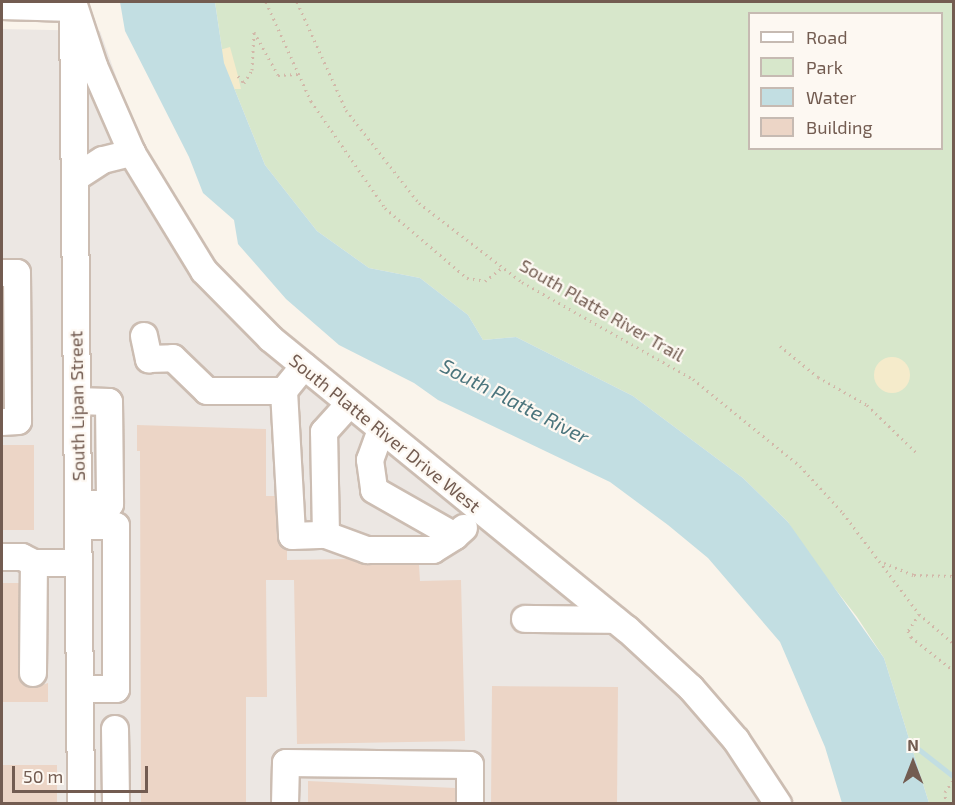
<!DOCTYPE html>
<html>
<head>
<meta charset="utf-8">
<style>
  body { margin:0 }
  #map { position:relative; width:955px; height:805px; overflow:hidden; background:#faf4eb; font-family:"Exo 2",sans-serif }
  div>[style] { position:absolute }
  .industrial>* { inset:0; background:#ece7e3 }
  .green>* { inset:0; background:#d7e7cb }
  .sand>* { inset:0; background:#f5ebcb }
  .round { border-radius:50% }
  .water>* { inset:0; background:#c2dee2 }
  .stream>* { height:5px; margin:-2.5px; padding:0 2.5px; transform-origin:2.5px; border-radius:2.5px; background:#c2dee2 }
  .building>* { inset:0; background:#ecd5c6 }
  .path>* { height:3px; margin-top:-1.5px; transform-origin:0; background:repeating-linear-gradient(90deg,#d2b8a9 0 1.5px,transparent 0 6px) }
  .roads { filter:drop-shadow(2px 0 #ccbdb2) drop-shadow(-2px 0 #ccbdb2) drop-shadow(0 2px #ccbdb2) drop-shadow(0 -2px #ccbdb2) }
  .minor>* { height:26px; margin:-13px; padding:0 13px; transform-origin:13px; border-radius:13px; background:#fff }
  span { translate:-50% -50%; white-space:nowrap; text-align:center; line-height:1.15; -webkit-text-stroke:4.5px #fdf8f2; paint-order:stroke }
  .street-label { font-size:18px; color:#735c51 }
  .water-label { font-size:20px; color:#4a747c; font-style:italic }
  .frame { position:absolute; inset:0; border:3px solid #735c51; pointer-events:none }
  .legend { position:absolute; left:748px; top:12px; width:195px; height:138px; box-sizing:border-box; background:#fdf8f2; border:2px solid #c6bab2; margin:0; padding:8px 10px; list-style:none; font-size:18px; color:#735c51 }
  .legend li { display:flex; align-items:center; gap:12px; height:30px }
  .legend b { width:30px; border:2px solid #c6bab2 }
  .north { position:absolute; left:883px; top:733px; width:60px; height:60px; -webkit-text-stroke:4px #fdf8f2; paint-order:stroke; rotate:0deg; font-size:16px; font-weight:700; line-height:24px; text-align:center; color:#735c51 }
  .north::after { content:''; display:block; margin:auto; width:21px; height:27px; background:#735c51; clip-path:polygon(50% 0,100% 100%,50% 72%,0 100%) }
  .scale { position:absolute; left:12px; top:766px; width:136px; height:27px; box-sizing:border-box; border:3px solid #735c51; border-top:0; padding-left:8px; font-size:18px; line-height:21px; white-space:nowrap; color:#735c51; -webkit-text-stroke:4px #fdf8f2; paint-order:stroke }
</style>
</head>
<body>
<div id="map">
  <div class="industrial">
    <i style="clip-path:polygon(2px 29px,100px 31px,143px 152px,218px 263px,286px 339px,654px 634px,732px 713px,784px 803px,2px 804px)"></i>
  </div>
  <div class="green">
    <i style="clip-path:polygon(evenodd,215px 2px,953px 2px,953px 803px,929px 803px,884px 658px,857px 617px,804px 549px,788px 522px,743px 478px,633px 396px,516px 337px,483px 340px,468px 315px,420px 278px,369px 268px,317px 231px,265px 165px,224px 63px,215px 2px,750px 14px,942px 14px,942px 148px,750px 148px,750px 14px)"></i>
  </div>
  <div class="sand">
    <i style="clip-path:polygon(230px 47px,238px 76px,241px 89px,222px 89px,216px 51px)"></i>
    <i class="round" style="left:874px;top:357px;width:36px;height:36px"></i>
  </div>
  <div class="water">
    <i style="clip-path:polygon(120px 2px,215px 2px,224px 63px,265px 165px,317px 231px,369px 268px,420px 278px,468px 315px,483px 340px,516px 337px,633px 396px,743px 478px,788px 522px,884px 658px,929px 803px,842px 803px,825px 747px,780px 642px,708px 558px,668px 525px,610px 482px,438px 400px,414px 383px,339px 345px,286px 299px,238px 244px,234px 220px,203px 193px,189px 157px,125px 31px)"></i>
  </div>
  <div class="stream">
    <i style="left:903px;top:737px;width:65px;rotate:38.1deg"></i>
  </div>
  <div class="building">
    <i style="clip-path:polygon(137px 425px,266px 429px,266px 496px,275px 496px,277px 537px,287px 550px,287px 560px,348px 559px,367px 565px,419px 565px,420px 581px,461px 580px,465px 741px,297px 744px,294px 580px,266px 580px,267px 697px,246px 697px,246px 804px,141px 804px,140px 451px,137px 451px)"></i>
    <i style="clip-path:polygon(2px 445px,34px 445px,34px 530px,2px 530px)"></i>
    <i style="clip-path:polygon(2px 583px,19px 583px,20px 680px,32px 688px,48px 683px,48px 702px,2px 702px)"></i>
    <i style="clip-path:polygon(492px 686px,618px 687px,617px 804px,491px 804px)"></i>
    <i style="clip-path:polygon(2px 765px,57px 765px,57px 804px,2px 804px)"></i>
    <i style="clip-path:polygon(308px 781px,455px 788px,455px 804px,308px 804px)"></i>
  </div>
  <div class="path">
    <i style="left:266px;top:2px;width:109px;rotate:65.6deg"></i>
    <i style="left:311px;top:101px;width:130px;rotate:55.3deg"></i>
    <i style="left:385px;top:208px;width:108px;rotate:40.5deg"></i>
    <i style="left:467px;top:278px;width:18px;rotate:9deg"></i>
    <i style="left:485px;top:281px;width:23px;rotate:-38deg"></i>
    <i style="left:297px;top:2px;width:119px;rotate:65.6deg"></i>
    <i style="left:346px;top:110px;width:118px;rotate:51.9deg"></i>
    <i style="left:419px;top:203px;width:130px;rotate:37.5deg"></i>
    <i style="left:522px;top:282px;width:197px;rotate:29.6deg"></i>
    <i style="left:693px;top:379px;width:138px;rotate:39.1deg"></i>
    <i style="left:800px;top:466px;width:64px;rotate:47.5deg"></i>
    <i style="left:843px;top:513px;width:126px;rotate:53deg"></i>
    <i style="left:919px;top:614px;width:46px;rotate:40.6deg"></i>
    <i style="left:238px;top:76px;width:9px;rotate:49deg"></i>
    <i style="left:244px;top:83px;width:15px;rotate:-58deg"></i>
    <i style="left:252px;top:70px;width:38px;rotate:-87deg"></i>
    <i style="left:254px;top:32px;width:49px;rotate:60.8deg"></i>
    <i style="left:278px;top:75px;width:20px;rotate:-3deg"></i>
    <i style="left:780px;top:346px;width:49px;rotate:39.2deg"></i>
    <i style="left:818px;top:377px;width:56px;rotate:29.7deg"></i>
    <i style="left:867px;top:405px;width:71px;rotate:43.9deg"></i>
    <i style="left:884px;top:563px;width:32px;rotate:22deg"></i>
    <i style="left:914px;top:575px;width:40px;rotate:1.4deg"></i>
    <i style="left:919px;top:614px;width:20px;rotate:123deg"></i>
    <i style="left:908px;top:631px;width:7px;rotate:63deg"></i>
    <i style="left:911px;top:637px;width:55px;rotate:38.3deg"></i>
    <i style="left:946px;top:804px;width:12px;rotate:-95deg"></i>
    <i style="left:945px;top:792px;width:16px;rotate:-55deg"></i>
  </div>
  <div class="roads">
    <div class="minor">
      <i style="left:73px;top:2px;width:67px;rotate:71.8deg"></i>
      <i style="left:94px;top:66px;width:95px;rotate:66.4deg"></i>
      <i style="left:132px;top:153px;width:138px;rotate:58.6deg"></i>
      <i style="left:204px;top:271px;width:95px;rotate:45.4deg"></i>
      <i style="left:271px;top:339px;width:459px;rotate:39.2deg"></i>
      <i style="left:627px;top:629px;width:87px;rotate:42.7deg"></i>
      <i style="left:691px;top:688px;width:69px;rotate:49.1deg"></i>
      <i style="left:736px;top:740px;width:77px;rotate:56.7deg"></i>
      <i style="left:2px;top:6px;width:71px;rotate:1.6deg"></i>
      <i style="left:73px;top:8px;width:796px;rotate:89.42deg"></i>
      <i style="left:75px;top:178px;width:33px;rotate:-33deg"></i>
      <i style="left:103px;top:160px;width:30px;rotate:-14deg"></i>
      <i style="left:2px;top:273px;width:15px"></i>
      <i style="left:17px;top:273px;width:148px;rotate:89.6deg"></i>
      <i style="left:18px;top:421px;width:16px;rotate:176deg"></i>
      <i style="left:144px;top:336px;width:24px;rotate:78deg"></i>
      <i style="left:149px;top:359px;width:24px;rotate:-2deg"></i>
      <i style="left:173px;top:358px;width:47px;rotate:44.1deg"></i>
      <i style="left:207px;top:391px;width:77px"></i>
      <i style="left:304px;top:366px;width:32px;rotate:129deg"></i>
      <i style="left:284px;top:391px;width:145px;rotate:86.8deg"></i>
      <i style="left:292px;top:536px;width:34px;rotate:-2deg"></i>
      <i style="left:326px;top:535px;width:44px;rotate:20.1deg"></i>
      <i style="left:367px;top:550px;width:66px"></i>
      <i style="left:433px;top:550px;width:26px;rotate:-32deg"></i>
      <i style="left:77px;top:401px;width:32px;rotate:2deg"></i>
      <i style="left:109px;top:402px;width:102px;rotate:89.4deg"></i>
      <i style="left:110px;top:504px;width:32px;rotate:180deg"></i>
      <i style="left:381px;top:430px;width:32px;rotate:110deg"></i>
      <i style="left:370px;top:460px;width:30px;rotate:82deg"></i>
      <i style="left:374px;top:490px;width:93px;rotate:29.6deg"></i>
      <i style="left:455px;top:536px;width:12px;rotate:-42deg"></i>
      <i style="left:78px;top:526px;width:38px"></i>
      <i style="left:116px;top:526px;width:163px;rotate:90deg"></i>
      <i style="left:116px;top:689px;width:36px;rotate:180deg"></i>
      <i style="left:326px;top:535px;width:103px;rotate:-91.1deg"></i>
      <i style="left:324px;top:432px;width:38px;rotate:-48deg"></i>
      <i style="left:2px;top:557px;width:20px"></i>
      <i style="left:22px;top:557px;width:13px;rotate:27deg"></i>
      <i style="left:525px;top:619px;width:90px;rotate:0.6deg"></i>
      <i style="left:33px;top:673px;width:110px;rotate:-89.5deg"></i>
      <i style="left:34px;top:563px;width:44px"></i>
      <i style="left:115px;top:729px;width:75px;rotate:89.2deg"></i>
      <i style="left:285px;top:804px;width:41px;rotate:-88.6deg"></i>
      <i style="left:286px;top:763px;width:184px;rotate:0.6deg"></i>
      <i style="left:470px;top:765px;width:39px;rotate:90deg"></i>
    </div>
  </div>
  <div class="street-label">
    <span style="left:602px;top:310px;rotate:30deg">South Platte River Trail</span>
    <span style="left:77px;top:406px;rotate:-91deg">South Lipan Street</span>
    <span style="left:385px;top:433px;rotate:39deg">South Platte River Drive West</span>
  </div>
  <div class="water-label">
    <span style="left:515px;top:401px;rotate:27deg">South Platte River</span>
  </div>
  <div class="frame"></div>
  <ul class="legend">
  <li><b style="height:8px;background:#fff"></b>Road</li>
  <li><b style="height:16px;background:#d7e7cb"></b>Park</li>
  <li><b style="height:16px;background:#c2dee2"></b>Water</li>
  <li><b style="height:16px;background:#ecd5c6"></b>Building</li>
  </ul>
  <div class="north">N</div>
  <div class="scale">50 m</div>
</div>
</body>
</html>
